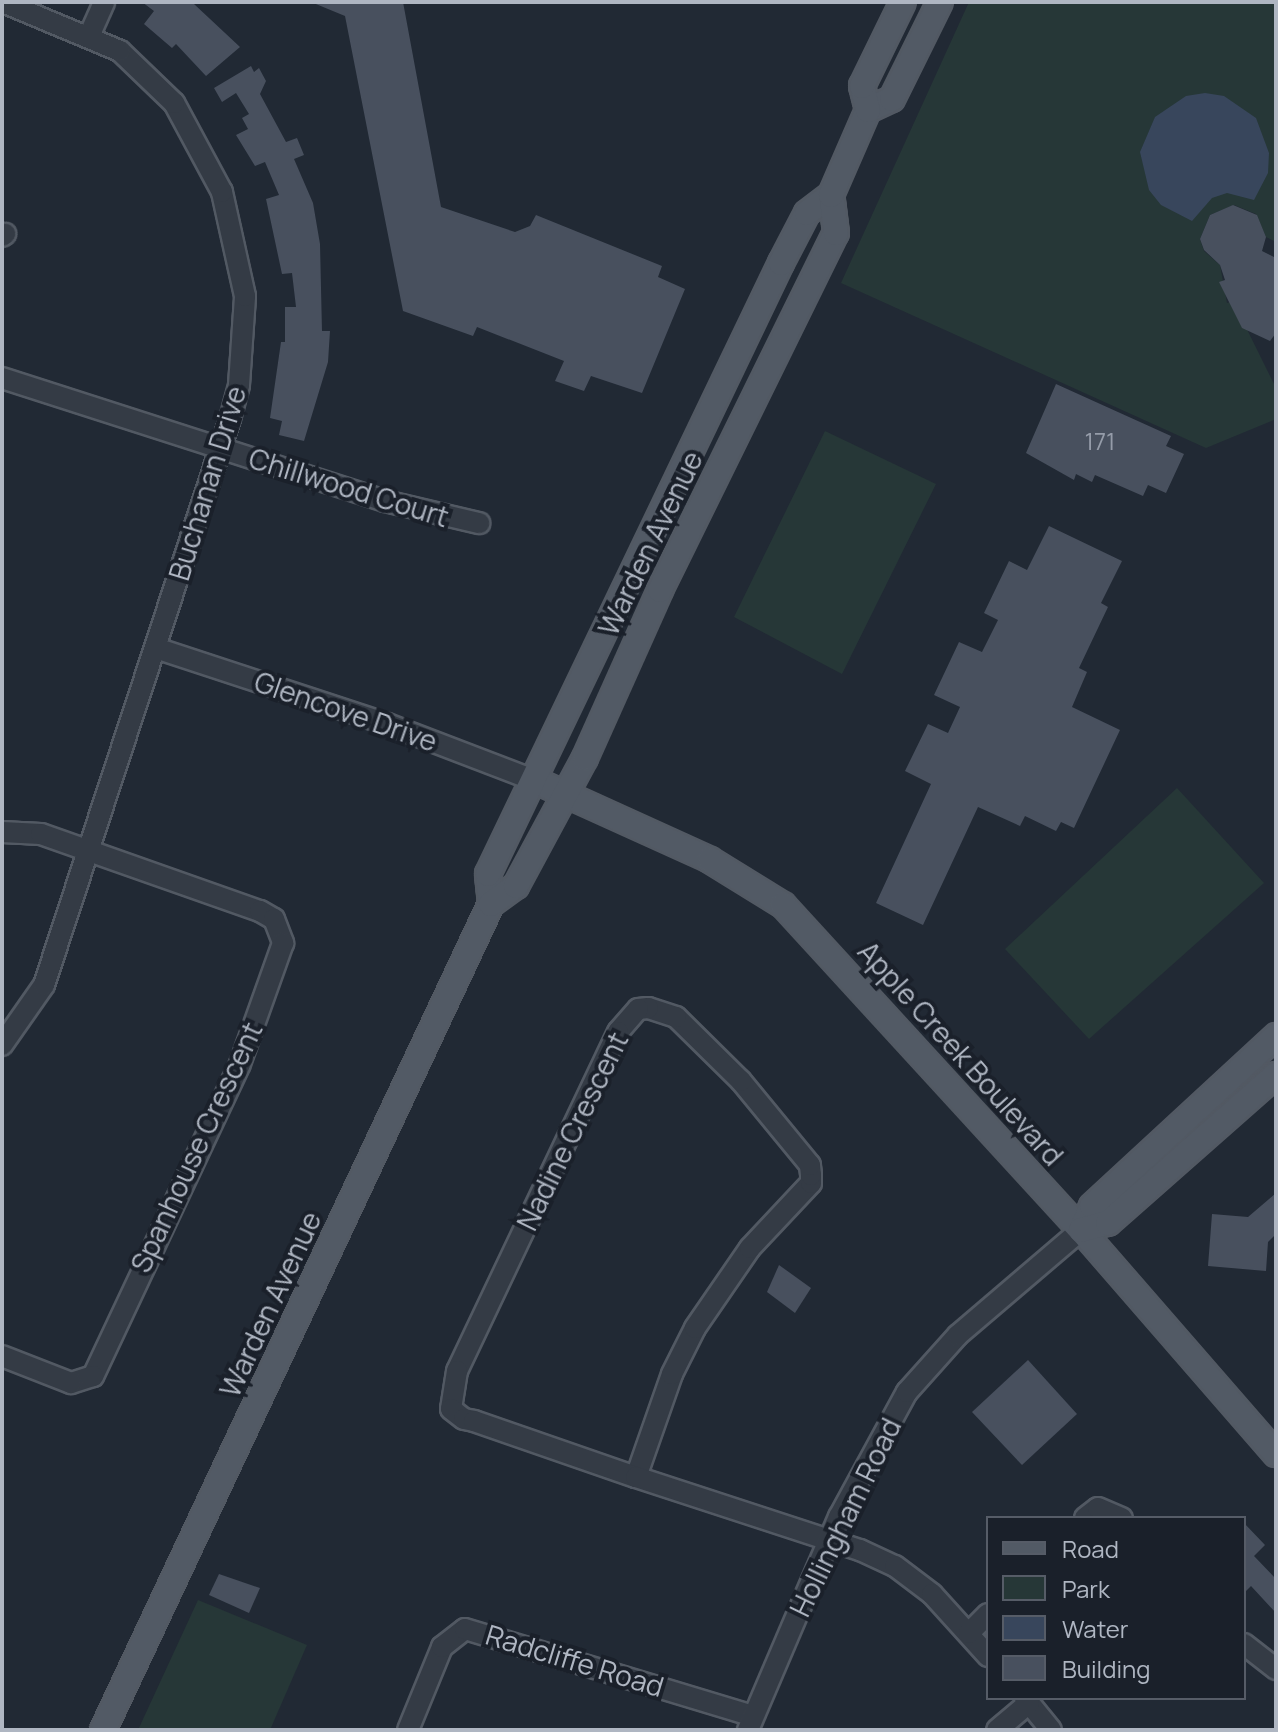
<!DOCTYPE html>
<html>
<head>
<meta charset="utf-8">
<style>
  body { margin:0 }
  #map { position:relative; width:1278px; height:1732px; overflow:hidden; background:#212934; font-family:Manrope,sans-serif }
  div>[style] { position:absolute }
  .green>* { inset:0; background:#263737 }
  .water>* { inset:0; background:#38465c }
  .building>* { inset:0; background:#48505e }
  .roads { filter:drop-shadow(2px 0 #525963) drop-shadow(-2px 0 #525963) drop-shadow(0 2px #525963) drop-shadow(0 -2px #525963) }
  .minor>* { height:20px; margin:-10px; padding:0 10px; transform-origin:10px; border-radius:10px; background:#343b45 }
  .major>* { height:24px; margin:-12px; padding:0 12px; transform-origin:12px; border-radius:12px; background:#525a65 }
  span { translate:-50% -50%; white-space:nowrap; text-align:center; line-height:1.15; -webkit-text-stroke:8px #1a202a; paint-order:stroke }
  .number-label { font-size:24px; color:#959ca9 }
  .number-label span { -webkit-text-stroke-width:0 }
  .street-label { font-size:28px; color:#afb6c2 }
  .frame { position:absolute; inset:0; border:4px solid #afb6c2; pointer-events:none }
  .legend { position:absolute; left:986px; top:1516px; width:260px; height:184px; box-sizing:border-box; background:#1a202a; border:2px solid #565c67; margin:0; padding:10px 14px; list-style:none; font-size:24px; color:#afb6c2 }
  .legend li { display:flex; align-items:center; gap:16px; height:40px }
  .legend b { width:40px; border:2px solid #565c67 }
</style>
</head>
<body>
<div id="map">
  <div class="green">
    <i style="clip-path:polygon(969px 2px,1276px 2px,1276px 242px,1266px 237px,1256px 214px,1234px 205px,1210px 215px,1200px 239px,1204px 251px,1220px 265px,1227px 303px,1233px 301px,1276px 388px,1276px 419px,1206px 448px,841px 283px)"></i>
    <i style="clip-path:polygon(825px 431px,936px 484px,842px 674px,734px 617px)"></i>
    <i style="clip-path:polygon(1177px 788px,1264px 883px,1089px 1039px,1005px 949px)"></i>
    <i style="clip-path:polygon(198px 1600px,307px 1645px,270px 1730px,138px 1730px)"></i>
  </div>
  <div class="water">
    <i style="clip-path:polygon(1205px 93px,1224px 96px,1256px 118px,1269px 153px,1268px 173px,1254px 200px,1227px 193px,1212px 198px,1192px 221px,1161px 205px,1149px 190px,1140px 152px,1155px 117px,1186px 96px)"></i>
  </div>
  <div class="building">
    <i style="clip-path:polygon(142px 2px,194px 4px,240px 47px,206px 76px,176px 44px,172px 48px,144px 24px,154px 11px)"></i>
    <i style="clip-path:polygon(311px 2px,403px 2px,441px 207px,515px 232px,530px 226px,536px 215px,662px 266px,658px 277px,685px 289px,642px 393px,591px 376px,584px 391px,555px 381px,564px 361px,477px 327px,473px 336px,403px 311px,345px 16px)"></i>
    <i style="clip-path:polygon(251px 66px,254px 72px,259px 68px,266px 81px,260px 94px,286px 142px,297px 138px,304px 155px,294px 159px,313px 203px,320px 244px,322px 331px,330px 331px,328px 362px,304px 441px,279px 435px,282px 421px,270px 418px,281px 342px,285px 342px,285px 307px,296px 307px,292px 273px,282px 274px,266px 199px,279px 195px,265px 162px,255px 166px,236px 135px,248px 129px,242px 118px,249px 114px,236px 93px,222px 102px,214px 88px)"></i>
    <i style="clip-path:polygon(1233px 205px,1257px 215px,1266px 237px,1262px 251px,1276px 258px,1276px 333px,1270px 341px,1242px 328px,1219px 282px,1225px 280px,1220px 265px,1204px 250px,1200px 239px,1210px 215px)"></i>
    <i style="clip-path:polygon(1056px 384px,1171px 436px,1166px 446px,1184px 454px,1166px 493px,1148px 485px,1143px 496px,1095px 475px,1092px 482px,1076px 474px,1074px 480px,1026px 453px)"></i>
    <i style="clip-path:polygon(1049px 526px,1122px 561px,1101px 603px,1108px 607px,1079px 668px,1087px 672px,1072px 707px,1120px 730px,1074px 828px,1061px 822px,1056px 831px,1025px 816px,1020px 826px,978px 807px,923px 925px,876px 903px,931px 784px,905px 771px,928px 724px,948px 733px,960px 707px,934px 695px,959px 642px,982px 652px,998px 620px,984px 613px,1009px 561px,1027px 570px)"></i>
    <i style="clip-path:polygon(1276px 1193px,1276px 1234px,1268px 1242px,1266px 1271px,1208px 1266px,1212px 1214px,1248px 1217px)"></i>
    <i style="clip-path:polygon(779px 1265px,811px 1288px,795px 1313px,767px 1292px)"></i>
    <i style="clip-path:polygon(1028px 1360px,1077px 1414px,1022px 1465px,972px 1412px)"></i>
    <i style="clip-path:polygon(1244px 1523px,1265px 1545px,1254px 1556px,1276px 1579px,1276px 1613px,1251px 1586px,1244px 1593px)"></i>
    <i style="clip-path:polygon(219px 1574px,260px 1588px,249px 1613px,209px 1595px)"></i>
  </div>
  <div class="roads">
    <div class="minor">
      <i style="left:90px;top:34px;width:35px;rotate:-66deg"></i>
      <i style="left:2px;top:236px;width:4px;rotate:-34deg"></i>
      <i style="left:2px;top:378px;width:402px;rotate:17.8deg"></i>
      <i style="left:385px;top:501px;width:97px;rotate:13.2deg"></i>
      <i style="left:156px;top:648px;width:243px;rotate:18.2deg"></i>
      <i style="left:387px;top:724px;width:157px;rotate:20.9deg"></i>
      <i style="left:2px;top:832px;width:39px;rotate:3deg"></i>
      <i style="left:41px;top:834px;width:232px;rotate:19.4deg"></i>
      <i style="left:260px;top:911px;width:16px;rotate:30deg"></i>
      <i style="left:274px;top:919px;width:26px;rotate:69deg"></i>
      <i style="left:283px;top:943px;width:128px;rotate:109.6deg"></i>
      <i style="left:240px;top:1064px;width:345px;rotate:115.2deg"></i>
      <i style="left:93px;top:1376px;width:23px;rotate:162deg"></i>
      <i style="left:71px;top:1383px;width:74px;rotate:-158.6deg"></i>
      <i style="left:2px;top:1045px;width:73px;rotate:-55deg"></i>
      <i style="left:44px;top:985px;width:596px;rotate:-71.81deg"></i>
      <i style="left:230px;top:419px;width:35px;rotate:-75deg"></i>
      <i style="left:239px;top:385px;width:89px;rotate:-86.1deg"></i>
      <i style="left:245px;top:296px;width:107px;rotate:-102.5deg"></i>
      <i style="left:222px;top:192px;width:101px;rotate:-118.3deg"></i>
      <i style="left:174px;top:103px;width:75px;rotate:-136.1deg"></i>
      <i style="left:120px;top:51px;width:127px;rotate:-157.3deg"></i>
      <i style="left:636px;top:1477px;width:109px;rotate:-70.7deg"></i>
      <i style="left:672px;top:1374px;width:51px;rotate:-63.4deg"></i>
      <i style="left:695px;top:1328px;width:97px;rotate:-55.5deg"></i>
      <i style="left:750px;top:1248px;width:89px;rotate:-46.8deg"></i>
      <i style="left:811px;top:1183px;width:8px;rotate:-90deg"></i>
      <i style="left:811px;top:1175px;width:10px;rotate:-96deg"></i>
      <i style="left:810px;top:1165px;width:109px;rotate:-129.4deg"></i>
      <i style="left:741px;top:1081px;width:91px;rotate:-135.4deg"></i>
      <i style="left:676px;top:1017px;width:29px;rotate:-162deg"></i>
      <i style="left:648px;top:1008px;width:10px;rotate:174deg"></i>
      <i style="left:638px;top:1009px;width:30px;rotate:131deg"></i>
      <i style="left:618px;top:1032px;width:375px;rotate:115.4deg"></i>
      <i style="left:457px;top:1371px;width:38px;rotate:99deg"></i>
      <i style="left:451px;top:1409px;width:16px;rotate:38deg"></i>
      <i style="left:464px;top:1419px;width:10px;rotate:11deg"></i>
      <i style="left:474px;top:1421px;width:171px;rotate:19.1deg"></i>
      <i style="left:636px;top:1477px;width:236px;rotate:18.1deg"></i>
      <i style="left:860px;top:1550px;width:38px;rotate:25deg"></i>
      <i style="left:895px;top:1566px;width:46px;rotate:37.1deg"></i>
      <i style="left:932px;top:1594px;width:84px;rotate:47.9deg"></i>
      <i style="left:1085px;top:1518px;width:16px;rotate:-38deg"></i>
      <i style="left:1098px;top:1508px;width:26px;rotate:23deg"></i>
      <i style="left:969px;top:1633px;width:27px;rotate:-45deg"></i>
      <i style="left:1244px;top:1644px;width:41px;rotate:38deg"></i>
      <i style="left:1025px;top:1698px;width:41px;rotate:50.9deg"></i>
      <i style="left:408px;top:1730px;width:90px;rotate:-67.7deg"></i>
      <i style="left:442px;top:1647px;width:29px;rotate:-38deg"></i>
      <i style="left:465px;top:1629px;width:301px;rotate:16.8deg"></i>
      <i style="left:748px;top:1730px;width:232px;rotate:-66.9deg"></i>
      <i style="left:839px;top:1517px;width:142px;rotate:-61.5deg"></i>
      <i style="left:907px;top:1392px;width:76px;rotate:-48.2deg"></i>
      <i style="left:958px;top:1335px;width:162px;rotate:-40.5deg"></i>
      <i style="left:997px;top:1730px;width:42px;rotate:-40.2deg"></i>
    </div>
    <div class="major">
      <i style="left:868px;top:110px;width:26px;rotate:-25deg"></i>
      <i style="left:892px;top:99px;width:108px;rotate:-63.7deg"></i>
      <i style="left:534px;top:780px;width:193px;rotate:24.4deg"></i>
      <i style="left:710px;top:860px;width:86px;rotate:31.7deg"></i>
      <i style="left:783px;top:905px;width:441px;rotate:47.5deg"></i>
      <i style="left:1081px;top:1230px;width:297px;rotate:49deg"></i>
      <i style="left:491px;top:904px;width:30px;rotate:-96deg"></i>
      <i style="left:488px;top:874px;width:678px;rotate:-64.38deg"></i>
      <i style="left:781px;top:263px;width:56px;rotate:-62.5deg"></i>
      <i style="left:807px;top:213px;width:30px;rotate:-37deg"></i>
      <i style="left:1081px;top:1230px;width:26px;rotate:-65deg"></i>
      <i style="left:1092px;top:1206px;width:251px;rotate:-42.7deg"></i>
      <i style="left:1081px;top:1230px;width:28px;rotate:-15deg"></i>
      <i style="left:1108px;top:1223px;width:224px;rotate:-41.4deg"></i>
      <i style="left:103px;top:1730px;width:913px;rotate:-64.84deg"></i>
      <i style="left:491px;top:904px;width:31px;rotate:-36deg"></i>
      <i style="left:516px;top:886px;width:145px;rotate:-61.7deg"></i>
      <i style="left:585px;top:758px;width:184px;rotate:-65.9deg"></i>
      <i style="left:660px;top:590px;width:398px;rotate:-63.8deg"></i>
      <i style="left:836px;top:233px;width:38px;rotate:-97deg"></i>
      <i style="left:831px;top:195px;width:93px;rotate:-66.5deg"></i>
      <i style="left:868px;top:110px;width:25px;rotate:-104deg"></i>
      <i style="left:862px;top:86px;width:93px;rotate:-64deg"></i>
    </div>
  </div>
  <div class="number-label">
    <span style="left:1100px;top:441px">171</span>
  </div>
  <div class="street-label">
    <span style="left:207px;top:483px;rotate:-73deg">Buchanan Drive</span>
    <span style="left:349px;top:487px;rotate:17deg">Chillwood Court</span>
    <span style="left:650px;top:543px;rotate:-64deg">Warden Avenue</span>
    <span style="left:346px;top:711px;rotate:19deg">Glencove Drive</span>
    <span style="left:961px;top:1053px;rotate:48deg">Apple Creek Boulevard</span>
    <span style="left:572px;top:1131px;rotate:-64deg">Nadine Crescent</span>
    <span style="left:196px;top:1147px;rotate:-65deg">Spanhouse Crescent</span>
    <span style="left:270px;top:1304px;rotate:-65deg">Warden Avenue</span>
    <span style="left:845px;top:1517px;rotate:-64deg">Hollingham Road</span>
    <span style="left:575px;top:1660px;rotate:17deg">Radcliffe Road</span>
  </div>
  <div class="frame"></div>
  <ul class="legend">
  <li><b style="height:10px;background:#525a65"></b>Road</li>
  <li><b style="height:22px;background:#263737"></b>Park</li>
  <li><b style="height:22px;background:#38465c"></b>Water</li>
  <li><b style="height:22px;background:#48505e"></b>Building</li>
  </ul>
</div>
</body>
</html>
